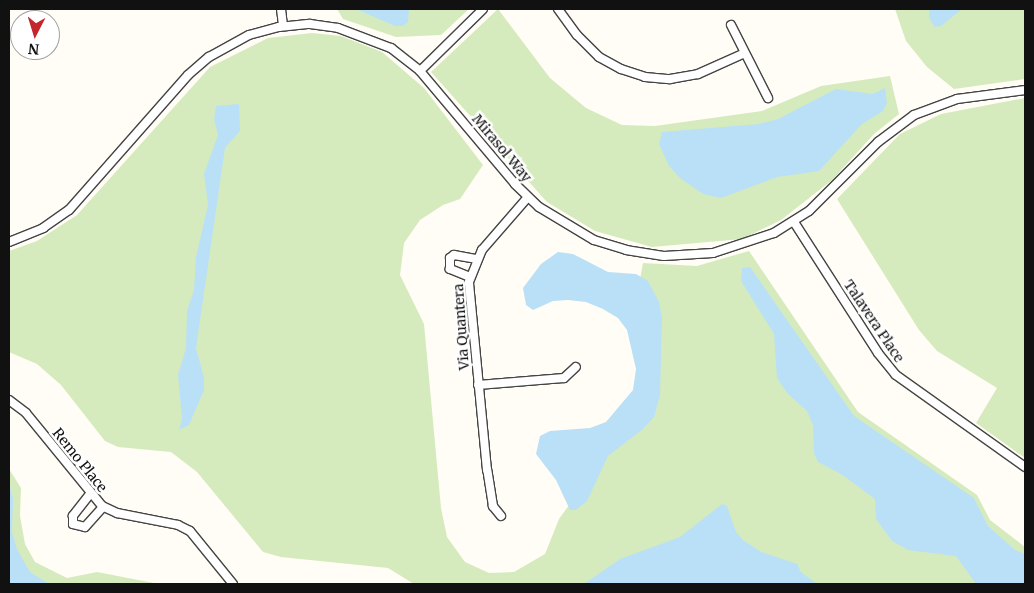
<!DOCTYPE html>
<html>
<head>
<meta charset="utf-8">
<style>
  body { margin:0 }
  #map { position:relative; width:1034px; height:593px; overflow:hidden; background:#fffdf5; font-family:Merriweather,serif }
  div>[style] { position:absolute }
  .green>* { inset:0; background:#d5ebbd }
  .water>* { inset:0; background:#b9e0f7 }
  .roads { filter:drop-shadow(1px 0 #444) drop-shadow(-1px 0 #444) drop-shadow(0 1px #444) drop-shadow(0 -1px #444) }
  .minor>* { height:8px; margin:-4px; padding:0 4px; transform-origin:4px; border-radius:4px; background:#fff }
  span { translate:-50% -50%; white-space:nowrap; text-align:center; line-height:1.15; -webkit-text-stroke:5px #fff; paint-order:stroke }
  .street-label { font-size:14px; color:#111 }
  .frame { position:absolute; inset:0; border:10px solid #111; pointer-events:none }
  .north { position:absolute; left:10px; top:10px; width:50px; height:50px; box-sizing:border-box; background:#fff; border:1px solid #a0a0a0; border-radius:50%; rotate:185deg; font-size:14px; font-weight:700; line-height:20px; text-align:center; color:#111 }
  .north::after { content:''; display:block; margin:auto; width:18px; height:22px; background:#c4262e; clip-path:polygon(50% 0,100% 100%,50% 72%,0 100%) }
</style>
</head>
<body>
<div id="map">
  <div class="green">
    <i style="clip-path:polygon(337px 9px,469px 9px,441px 35px,396px 37px,343px 19px)"></i>
    <i style="clip-path:polygon(498px 9px,550px 78px,586px 108px,622px 125px,655px 126px,762px 111px,821px 86px,890px 76px,899px 114px,874px 134px,832px 180px,781px 220px,742px 239px,652px 247px,595px 231px,547px 202px,431px 72px)"></i>
    <i style="clip-path:polygon(895px 9px,1025px 9px,1025px 79px,954px 89px,927px 67px,906px 41px)"></i>
    <i style="clip-path:polygon(312px 33px,341px 36px,382px 52px,424px 88px,483px 165px,460px 199px,443px 205px,420px 220px,404px 243px,400px 275px,424px 324px,441px 508px,447px 537px,465px 562px,489px 573px,514px 572px,545px 554px,559px 519px,631px 420px,647px 357px,637px 295px,643px 263px,697px 266px,749px 251px,858px 412px,977px 495px,990px 520px,1025px 547px,1025px 584px,414px 584px,388px 568px,281px 557px,263px 552px,197px 472px,171px 452px,118px 447px,105px 441px,61px 385px,37px 364px,9px 352px,9px 251px,37px 241px,77px 215px,210px 67px,268px 38px)"></i>
    <i style="clip-path:polygon(1025px 98px,1025px 458px,976px 423px,997px 388px,937px 351px,919px 330px,837px 199px,900px 134px,941px 114px)"></i>
    <i style="clip-path:polygon(9px 469px,21px 488px,20px 516px,25px 544px,35px 562px,67px 578px,97px 572px,159px 584px,9px 584px)"></i>
  </div>
  <div class="water">
    <i style="clip-path:polygon(356px 9px,409px 9px,408px 22px,403px 26px,395px 26px)"></i>
    <i style="clip-path:polygon(929px 9px,962px 9px,941px 26px,935px 27px,929px 18px)"></i>
    <i style="clip-path:polygon(885px 88px,887px 103px,883px 111px,862px 124px,819px 171px,777px 177px,721px 198px,703px 194px,680px 178px,669px 166px,659px 144px,662px 132px,759px 124px,778px 119px,836px 89px,873px 94px)"></i>
    <i style="clip-path:polygon(239px 104px,240px 131px,225px 148px,196px 348px,204px 378px,204px 390px,189px 425px,179px 430px,182px 419px,178px 375px,186px 348px,187px 311px,194px 290px,196px 257px,208px 205px,204px 174px,218px 135px,214px 119px,216px 106px)"></i>
    <i style="clip-path:polygon(558px 252px,573px 254px,608px 272px,636px 274px,648px 281px,659px 302px,662px 318px,660px 395px,654px 417px,643px 429px,608px 456px,587px 501px,576px 510px,570px 510px,556px 480px,536px 454px,540px 436px,550px 431px,590px 428px,606px 422px,633px 390px,636px 369px,627px 330px,618px 318px,603px 309px,586px 302px,568px 300px,553px 301px,533px 310px,526px 305px,523px 288px,541px 264px)"></i>
    <i style="clip-path:polygon(750px 267px,854px 416px,974px 498px,988px 526px,1015px 550px,1025px 554px,1025px 584px,976px 584px,956px 556px,908px 550px,892px 541px,876px 519px,875px 499px,841px 474px,818px 462px,814px 453px,813px 425px,807px 411px,788px 394px,777px 378px,774px 334px,741px 281px,742px 268px)"></i>
    <i style="clip-path:polygon(9px 483px,13px 499px,12px 532px,17px 549px,30px 572px,49px 584px,9px 584px)"></i>
    <i style="clip-path:polygon(722px 504px,727px 506px,736px 532px,743px 540px,761px 552px,797px 564px,801px 572px,817px 584px,584px 584px,620px 559px,680px 537px)"></i>
  </div>
  <div class="roads">
    <div class="minor">
      <i style="left:281px;top:9px;width:17px;rotate:83deg"></i>
      <i style="left:558px;top:9px;width:32px;rotate:54deg"></i>
      <i style="left:577px;top:35px;width:31px;rotate:45deg"></i>
      <i style="left:599px;top:57px;width:25px;rotate:29deg"></i>
      <i style="left:621px;top:69px;width:25px;rotate:18deg"></i>
      <i style="left:645px;top:77px;width:25px;rotate:5deg"></i>
      <i style="left:670px;top:79px;width:28px;rotate:-10deg"></i>
      <i style="left:698px;top:74px;width:51px;rotate:-24.1deg"></i>
      <i style="left:731px;top:25px;width:82px;rotate:63.1deg"></i>
      <i style="left:420px;top:71px;width:88px;rotate:-44.5deg"></i>
      <i style="left:794px;top:222px;width:156px;rotate:57.3deg"></i>
      <i style="left:878px;top:353px;width:28px;rotate:51deg"></i>
      <i style="left:896px;top:375px;width:158px;rotate:35.5deg"></i>
      <i style="left:9px;top:242px;width:37px;rotate:-22deg"></i>
      <i style="left:43px;top:228px;width:32px;rotate:-35deg"></i>
      <i style="left:69px;top:210px;width:180px;rotate:-48.6deg"></i>
      <i style="left:188px;top:75px;width:28px;rotate:-41deg"></i>
      <i style="left:209px;top:57px;width:46px;rotate:-28.8deg"></i>
      <i style="left:249px;top:35px;width:31px;rotate:-15deg"></i>
      <i style="left:279px;top:27px;width:31px;rotate:-6deg"></i>
      <i style="left:310px;top:24px;width:28px;rotate:8deg"></i>
      <i style="left:338px;top:28px;width:57px;rotate:20.7deg"></i>
      <i style="left:391px;top:48px;width:37px;rotate:38deg"></i>
      <i style="left:420px;top:71px;width:148px;rotate:49.9deg"></i>
      <i style="left:515px;top:184px;width:33px;rotate:44deg"></i>
      <i style="left:539px;top:207px;width:64px;rotate:31deg"></i>
      <i style="left:594px;top:240px;width:34px;rotate:17deg"></i>
      <i style="left:626px;top:250px;width:38px;rotate:9deg"></i>
      <i style="left:664px;top:256px;width:49px;rotate:-3.5deg"></i>
      <i style="left:713px;top:253px;width:64px;rotate:-18.2deg"></i>
      <i style="left:774px;top:233px;width:41px;rotate:-32.2deg"></i>
      <i style="left:809px;top:211px;width:98px;rotate:-45deg"></i>
      <i style="left:878px;top:142px;width:45px;rotate:-36.9deg"></i>
      <i style="left:914px;top:115px;width:46px;rotate:-20.4deg"></i>
      <i style="left:957px;top:99px;width:69px;rotate:-7.5deg"></i>
      <i style="left:470px;top:277px;width:22px;rotate:-158deg"></i>
      <i style="left:450px;top:269px;width:11px;rotate:-90deg"></i>
      <i style="left:450px;top:258px;width:5px;rotate:-37deg"></i>
      <i style="left:454px;top:255px;width:22px;rotate:10deg"></i>
      <i style="left:478px;top:385px;width:86px;rotate:-4.7deg"></i>
      <i style="left:564px;top:378px;width:16px;rotate:-43deg"></i>
      <i style="left:9px;top:400px;width:21px;rotate:37deg"></i>
      <i style="left:26px;top:413px;width:120px;rotate:50.7deg"></i>
      <i style="left:102px;top:506px;width:17px;rotate:25deg"></i>
      <i style="left:117px;top:513px;width:62px;rotate:11.1deg"></i>
      <i style="left:178px;top:525px;width:13px;rotate:27deg"></i>
      <i style="left:190px;top:531px;width:68px;rotate:50.9deg"></i>
      <i style="left:90px;top:494px;width:28px;rotate:128deg"></i>
      <i style="left:73px;top:516px;width:8px;rotate:90deg"></i>
      <i style="left:73px;top:524px;width:12px;rotate:14deg"></i>
      <i style="left:85px;top:527px;width:27px;rotate:-48deg"></i>
      <i style="left:501px;top:516px;width:13px;rotate:-129deg"></i>
      <i style="left:493px;top:506px;width:36px;rotate:-99deg"></i>
      <i style="left:487px;top:470px;width:189px;rotate:-95.5deg"></i>
      <i style="left:469px;top:282px;width:35px;rotate:-68deg"></i>
      <i style="left:482px;top:250px;width:70px;rotate:-49deg"></i>
    </div>
  </div>
  <div class="street-label">
    <span style="left:502px;top:148px;rotate:50deg">Mirasol Way</span>
    <span style="left:874px;top:321px;rotate:56deg">Talavera Place</span>
    <span style="left:461px;top:327px;rotate:-94deg">Via Quantera</span>
    <span style="left:80px;top:460px;rotate:51deg">Remo Place</span>
  </div>
  <div class="frame"></div>
  <div class="north">N</div>
</div>
</body>
</html>
